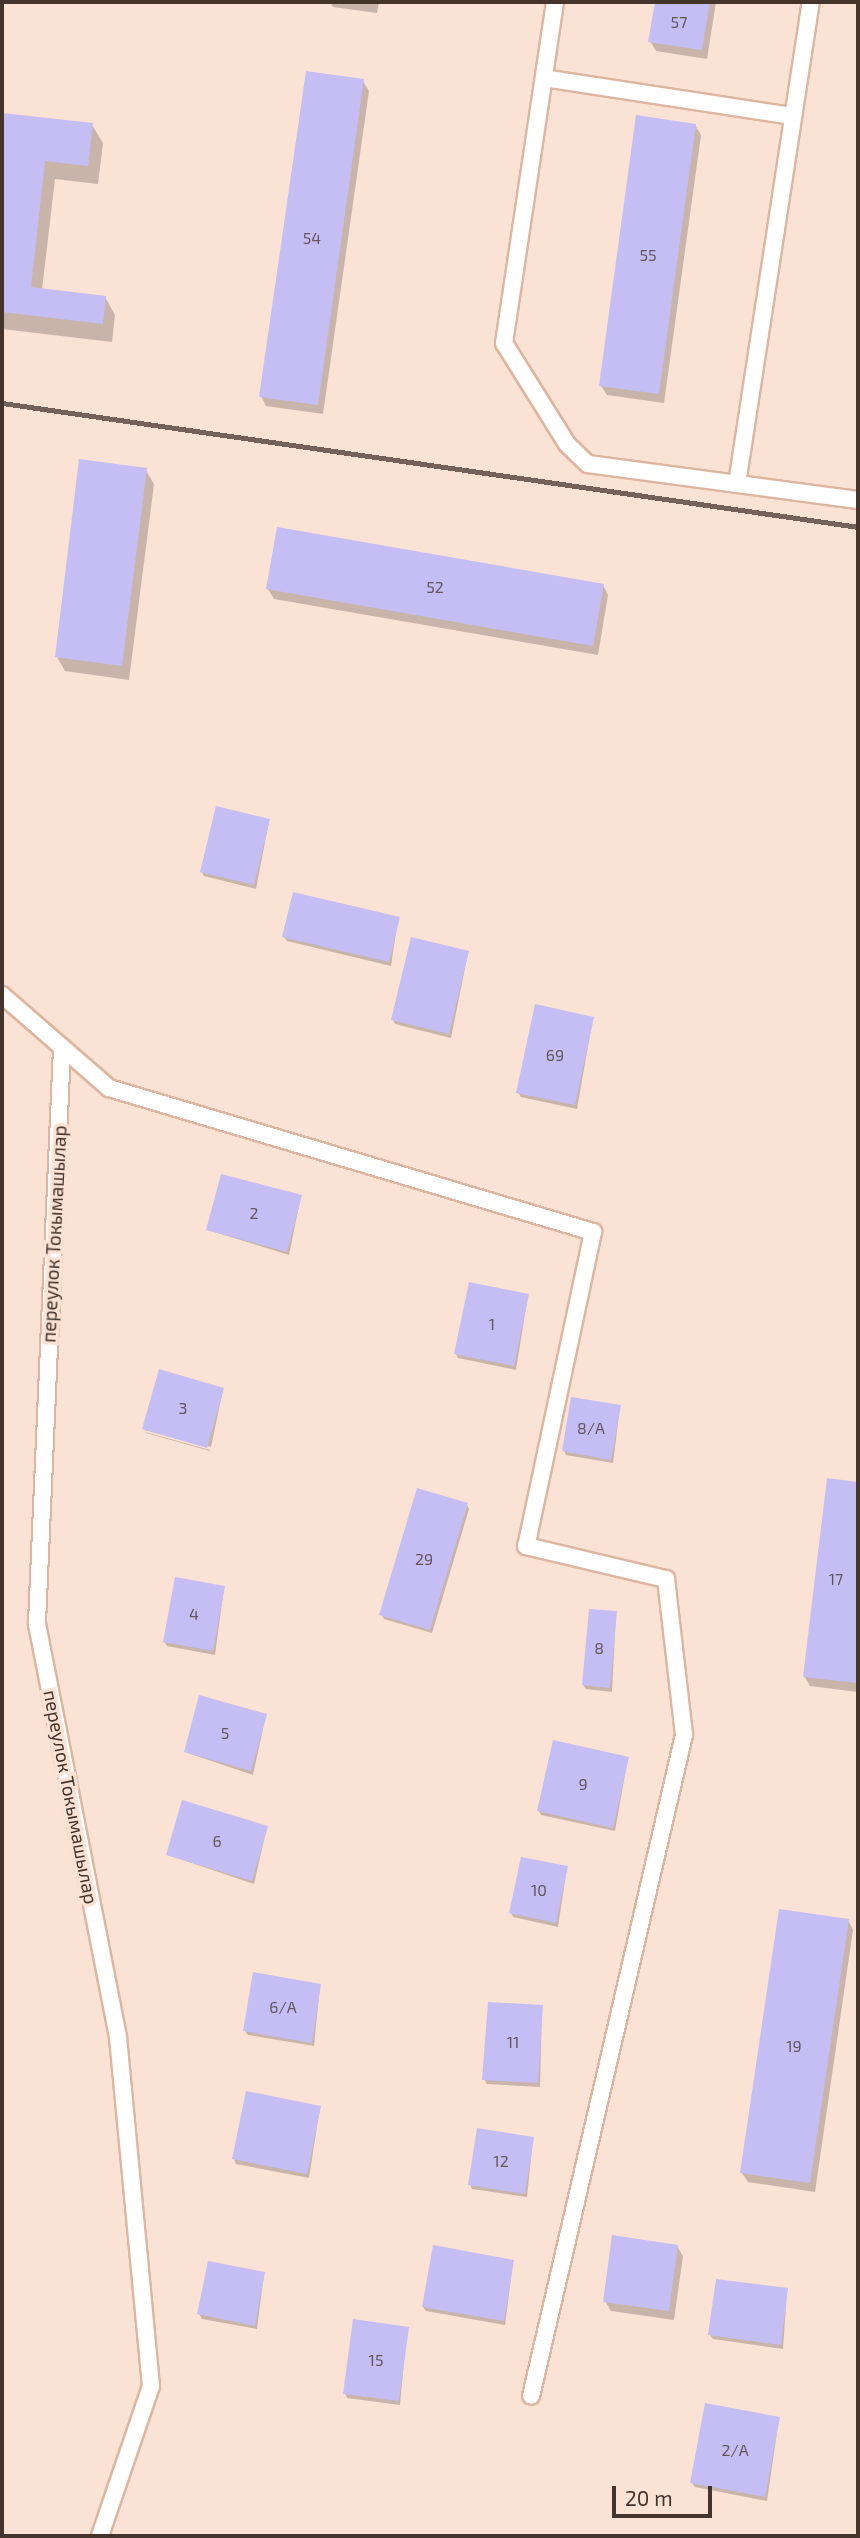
<!DOCTYPE html>
<html>
<head>
<meta charset="utf-8">
<style>
  body { margin:0 }
  #map { position:relative; width:860px; height:2538px; overflow:hidden; background:#fae2d4; font-family:"Exo 2",sans-serif }
  div>[style] { position:absolute }
  .shadow>* { inset:0; background:#0003 }
  .building>* { inset:0; background:#c5bef5 }
  .roads { filter:drop-shadow(2px 0 #dcb6a0) drop-shadow(-2px 0 #dcb6a0) drop-shadow(0 2px #dcb6a0) drop-shadow(0 -2px #dcb6a0) }
  .service>* { height:16px; margin:-8px; padding:0 8px; transform-origin:8px; border-radius:8px; background:#fff }
  .rail>* { height:5px; margin:-2.5px; padding:0 2.5px; transform-origin:2.5px; border-radius:2.5px; background:#746258 }
  span { translate:-50% -50%; white-space:nowrap; text-align:center; line-height:1.15; -webkit-text-stroke:7px #fae2d4; paint-order:stroke }
  .number-label { font-size:16px; color:#64565e }
  .number-label span { -webkit-text-stroke-width:0 }
  .street-label { font-size:19px; color:#44342c }
  .frame { position:absolute; inset:0; border:4px solid #44342c; pointer-events:none }
  .scale { position:absolute; left:612px; top:2486px; width:100px; height:32px; box-sizing:border-box; border:4px solid #44342c; border-top:0; padding-left:9px; font-size:21px; line-height:24px; white-space:nowrap; color:#44342c; -webkit-text-stroke:5px #fae2d4; paint-order:stroke }
</style>
</head>
<body>
<div id="map">
  <div class="shadow">
    <i style="clip-path:polygon(330px 2px,379px 2px,377px 13px,333px 7px)"></i>
    <i style="clip-path:polygon(656px 2px,716px 2px,707px 59px,656px 51px,650px 41px)"></i>
    <i style="clip-path:polygon(363px 81px,369px 91px,323px 414px,266px 406px,261px 396px)"></i>
    <i style="clip-path:polygon(2px 115px,92px 125px,103px 143px,98px 184px,55px 179px,42px 290px,105px 297px,115px 315px,112px 342px,2px 329px)"></i>
    <i style="clip-path:polygon(695px 125px,701px 135px,664px 403px,607px 395px,601px 386px)"></i>
    <i style="clip-path:polygon(145px 469px,154px 484px,129px 680px,65px 671px,57px 657px)"></i>
    <i style="clip-path:polygon(603px 585px,608px 595px,598px 655px,274px 599px,268px 589px)"></i>
    <i style="clip-path:polygon(269px 821px,256px 889px,204px 876px,202px 872px)"></i>
    <i style="clip-path:polygon(398px 919px,391px 966px,287px 941px,284px 937px)"></i>
    <i style="clip-path:polygon(468px 953px,451px 1038px,395px 1024px,393px 1020px)"></i>
    <i style="clip-path:polygon(593px 1018px,577px 1109px,521px 1097px,518px 1092px)"></i>
    <i style="clip-path:polygon(301px 1196px,289px 1255px,208px 1230px)"></i>
    <i style="clip-path:polygon(528px 1295px,516px 1370px,458px 1358px,456px 1354px)"></i>
    <i style="clip-path:polygon(160px 1371px,223px 1390px,211px 1447px,144px 1430px)"></i>
    <i style="clip-path:polygon(620px 1407px,613px 1463px,566px 1455px,564px 1451px)"></i>
    <i style="clip-path:polygon(145px 1432px,210px 1450px,210px 1451px,146px 1433px)"></i>
    <i style="clip-path:polygon(828px 1480px,858px 1484px,858px 1692px,810px 1686px,804px 1676px)"></i>
    <i style="clip-path:polygon(467px 1505px,469px 1509px,432px 1633px,384px 1619px,381px 1614px)"></i>
    <i style="clip-path:polygon(224px 1588px,215px 1655px,167px 1646px,164px 1641px)"></i>
    <i style="clip-path:polygon(616px 1613px,612px 1692px,586px 1689px,583px 1685px)"></i>
    <i style="clip-path:polygon(266px 1715px,253px 1775px,185px 1752px)"></i>
    <i style="clip-path:polygon(628px 1758px,615px 1831px,541px 1815px,539px 1811px)"></i>
    <i style="clip-path:polygon(267px 1827px,254px 1884px,168px 1855px)"></i>
    <i style="clip-path:polygon(567px 1868px,558px 1927px,513px 1917px,511px 1913px)"></i>
    <i style="clip-path:polygon(848px 1920px,853px 1930px,815px 2192px,748px 2182px,742px 2173px)"></i>
    <i style="clip-path:polygon(320px 1985px,314px 2046px,248px 2035px,245px 2031px)"></i>
    <i style="clip-path:polygon(542px 2007px,540px 2087px,487px 2084px,484px 2079px)"></i>
    <i style="clip-path:polygon(320px 2107px,309px 2178px,236px 2164px,234px 2159px)"></i>
    <i style="clip-path:polygon(533px 2139px,527px 2197px,472px 2189px,470px 2184px)"></i>
    <i style="clip-path:polygon(677px 2246px,683px 2256px,674px 2320px,611px 2311px,605px 2301px)"></i>
    <i style="clip-path:polygon(513px 2262px,505px 2325px,426px 2311px,423px 2307px)"></i>
    <i style="clip-path:polygon(264px 2274px,257px 2329px,202px 2319px,199px 2314px)"></i>
    <i style="clip-path:polygon(787px 2290px,783px 2349px,713px 2339px,710px 2335px)"></i>
    <i style="clip-path:polygon(407px 2329px,400px 2405px,347px 2398px,345px 2393px)"></i>
    <i style="clip-path:polygon(779px 2418px,767px 2501px,695px 2487px,692px 2483px)"></i>
  </div>
  <div class="building">
    <i style="clip-path:polygon(655px 2px,710px 2px,702px 50px,648px 42px)"></i>
    <i style="clip-path:polygon(306px 71px,364px 79px,318px 405px,259px 397px)"></i>
    <i style="clip-path:polygon(2px 113px,93px 123px,88px 166px,45px 161px,31px 287px,106px 296px,103px 324px,2px 312px)"></i>
    <i style="clip-path:polygon(636px 115px,696px 124px,659px 394px,599px 386px)"></i>
    <i style="clip-path:polygon(79px 459px,147px 468px,122px 666px,55px 657px)"></i>
    <i style="clip-path:polygon(277px 527px,604px 584px,593px 646px,266px 589px)"></i>
    <i style="clip-path:polygon(216px 806px,270px 819px,254px 885px,200px 872px)"></i>
    <i style="clip-path:polygon(293px 892px,400px 917px,389px 962px,282px 937px)"></i>
    <i style="clip-path:polygon(411px 937px,469px 951px,449px 1034px,391px 1020px)"></i>
    <i style="clip-path:polygon(535px 1004px,594px 1017px,575px 1105px,516px 1093px)"></i>
    <i style="clip-path:polygon(221px 1174px,302px 1195px,287px 1252px,206px 1230px)"></i>
    <i style="clip-path:polygon(469px 1282px,529px 1294px,514px 1366px,454px 1354px)"></i>
    <i style="clip-path:polygon(159px 1369px,224px 1388px,207px 1448px,142px 1429px)"></i>
    <i style="clip-path:polygon(571px 1397px,621px 1405px,611px 1460px,562px 1451px)"></i>
    <i style="clip-path:polygon(827px 1478px,858px 1482px,858px 1683px,803px 1677px)"></i>
    <i style="clip-path:polygon(417px 1488px,468px 1503px,430px 1630px,379px 1615px)"></i>
    <i style="clip-path:polygon(175px 1577px,225px 1586px,213px 1651px,163px 1642px)"></i>
    <i style="clip-path:polygon(589px 1609px,617px 1611px,610px 1688px,582px 1685px)"></i>
    <i style="clip-path:polygon(199px 1695px,267px 1714px,251px 1771px,184px 1752px)"></i>
    <i style="clip-path:polygon(553px 1740px,629px 1757px,613px 1828px,537px 1811px)"></i>
    <i style="clip-path:polygon(182px 1800px,268px 1826px,252px 1881px,166px 1855px)"></i>
    <i style="clip-path:polygon(521px 1857px,568px 1866px,556px 1923px,509px 1913px)"></i>
    <i style="clip-path:polygon(779px 1909px,849px 1919px,810px 2183px,740px 2173px)"></i>
    <i style="clip-path:polygon(253px 1972px,321px 1984px,312px 2043px,243px 2031px)"></i>
    <i style="clip-path:polygon(488px 2002px,543px 2005px,538px 2083px,482px 2080px)"></i>
    <i style="clip-path:polygon(246px 2091px,321px 2106px,307px 2174px,232px 2159px)"></i>
    <i style="clip-path:polygon(477px 2128px,534px 2137px,525px 2194px,468px 2185px)"></i>
    <i style="clip-path:polygon(612px 2235px,678px 2245px,669px 2311px,603px 2302px)"></i>
    <i style="clip-path:polygon(433px 2245px,514px 2260px,504px 2321px,422px 2307px)"></i>
    <i style="clip-path:polygon(208px 2261px,265px 2272px,255px 2326px,197px 2314px)"></i>
    <i style="clip-path:polygon(716px 2279px,788px 2288px,781px 2345px,708px 2335px)"></i>
    <i style="clip-path:polygon(353px 2319px,409px 2327px,399px 2401px,343px 2394px)"></i>
    <i style="clip-path:polygon(705px 2403px,780px 2417px,765px 2497px,690px 2483px)"></i>
  </div>
  <div class="roads">
    <div class="service">
      <i style="left:555px;top:2px;width:345px;rotate:98.5deg"></i>
      <i style="left:504px;top:343px;width:119px;rotate:58deg"></i>
      <i style="left:567px;top:444px;width:29px;rotate:44deg"></i>
      <i style="left:588px;top:464px;width:272px;rotate:7.6deg"></i>
      <i style="left:544px;top:78px;width:252px;rotate:8.7deg"></i>
      <i style="left:737px;top:484px;width:488px;rotate:-81.3deg"></i>
      <i style="left:2px;top:995px;width:142px;rotate:41deg"></i>
      <i style="left:109px;top:1088px;width:505px;rotate:16.57deg"></i>
      <i style="left:593px;top:1232px;width:321px;rotate:102deg"></i>
      <i style="left:526px;top:1546px;width:144px;rotate:13.3deg"></i>
      <i style="left:666px;top:1579px;width:157px;rotate:83.4deg"></i>
      <i style="left:684px;top:1735px;width:678px;rotate:103.03deg"></i>
      <i style="left:62px;top:1048px;width:577px;rotate:92.49deg"></i>
      <i style="left:37px;top:1624px;width:421px;rotate:78.9deg"></i>
      <i style="left:118px;top:2037px;width:351px;rotate:84.6deg"></i>
      <i style="left:151px;top:2386px;width:158px;rotate:108.8deg"></i>
    </div>
  </div>
  <div class="rail">
    <i style="left:2px;top:403px;width:865px;rotate:8.24deg"></i>
  </div>
  <div class="number-label">
    <span style="left:679px;top:22px">57</span>
    <span style="left:312px;top:238px">54</span>
    <span style="left:648px;top:255px">55</span>
    <span style="left:435px;top:587px">52</span>
    <span style="left:555px;top:1055px">69</span>
    <span style="left:254px;top:1213px">2</span>
    <span style="left:492px;top:1324px">1</span>
    <span style="left:183px;top:1408px">3</span>
    <span style="left:591px;top:1428px">8/А</span>
    <span style="left:424px;top:1559px">29</span>
    <span style="left:836px;top:1579px">17</span>
    <span style="left:194px;top:1614px">4</span>
    <span style="left:599px;top:1648px">8</span>
    <span style="left:225px;top:1733px">5</span>
    <span style="left:583px;top:1784px">9</span>
    <span style="left:217px;top:1841px">6</span>
    <span style="left:539px;top:1890px">10</span>
    <span style="left:283px;top:2007px">6/А</span>
    <span style="left:513px;top:2042px">11</span>
    <span style="left:794px;top:2046px">19</span>
    <span style="left:501px;top:2161px">12</span>
    <span style="left:376px;top:2360px">15</span>
    <span style="left:735px;top:2450px">2/А</span>
  </div>
  <div class="street-label">
    <span style="left:54px;top:1234px;rotate:-87deg">переулок Токымашылар</span>
    <span style="left:71px;top:1797px;rotate:79deg">переулок Токымашылар</span>
  </div>
  <div class="frame"></div>
  <div class="scale">20 m</div>
</div>
</body>
</html>
